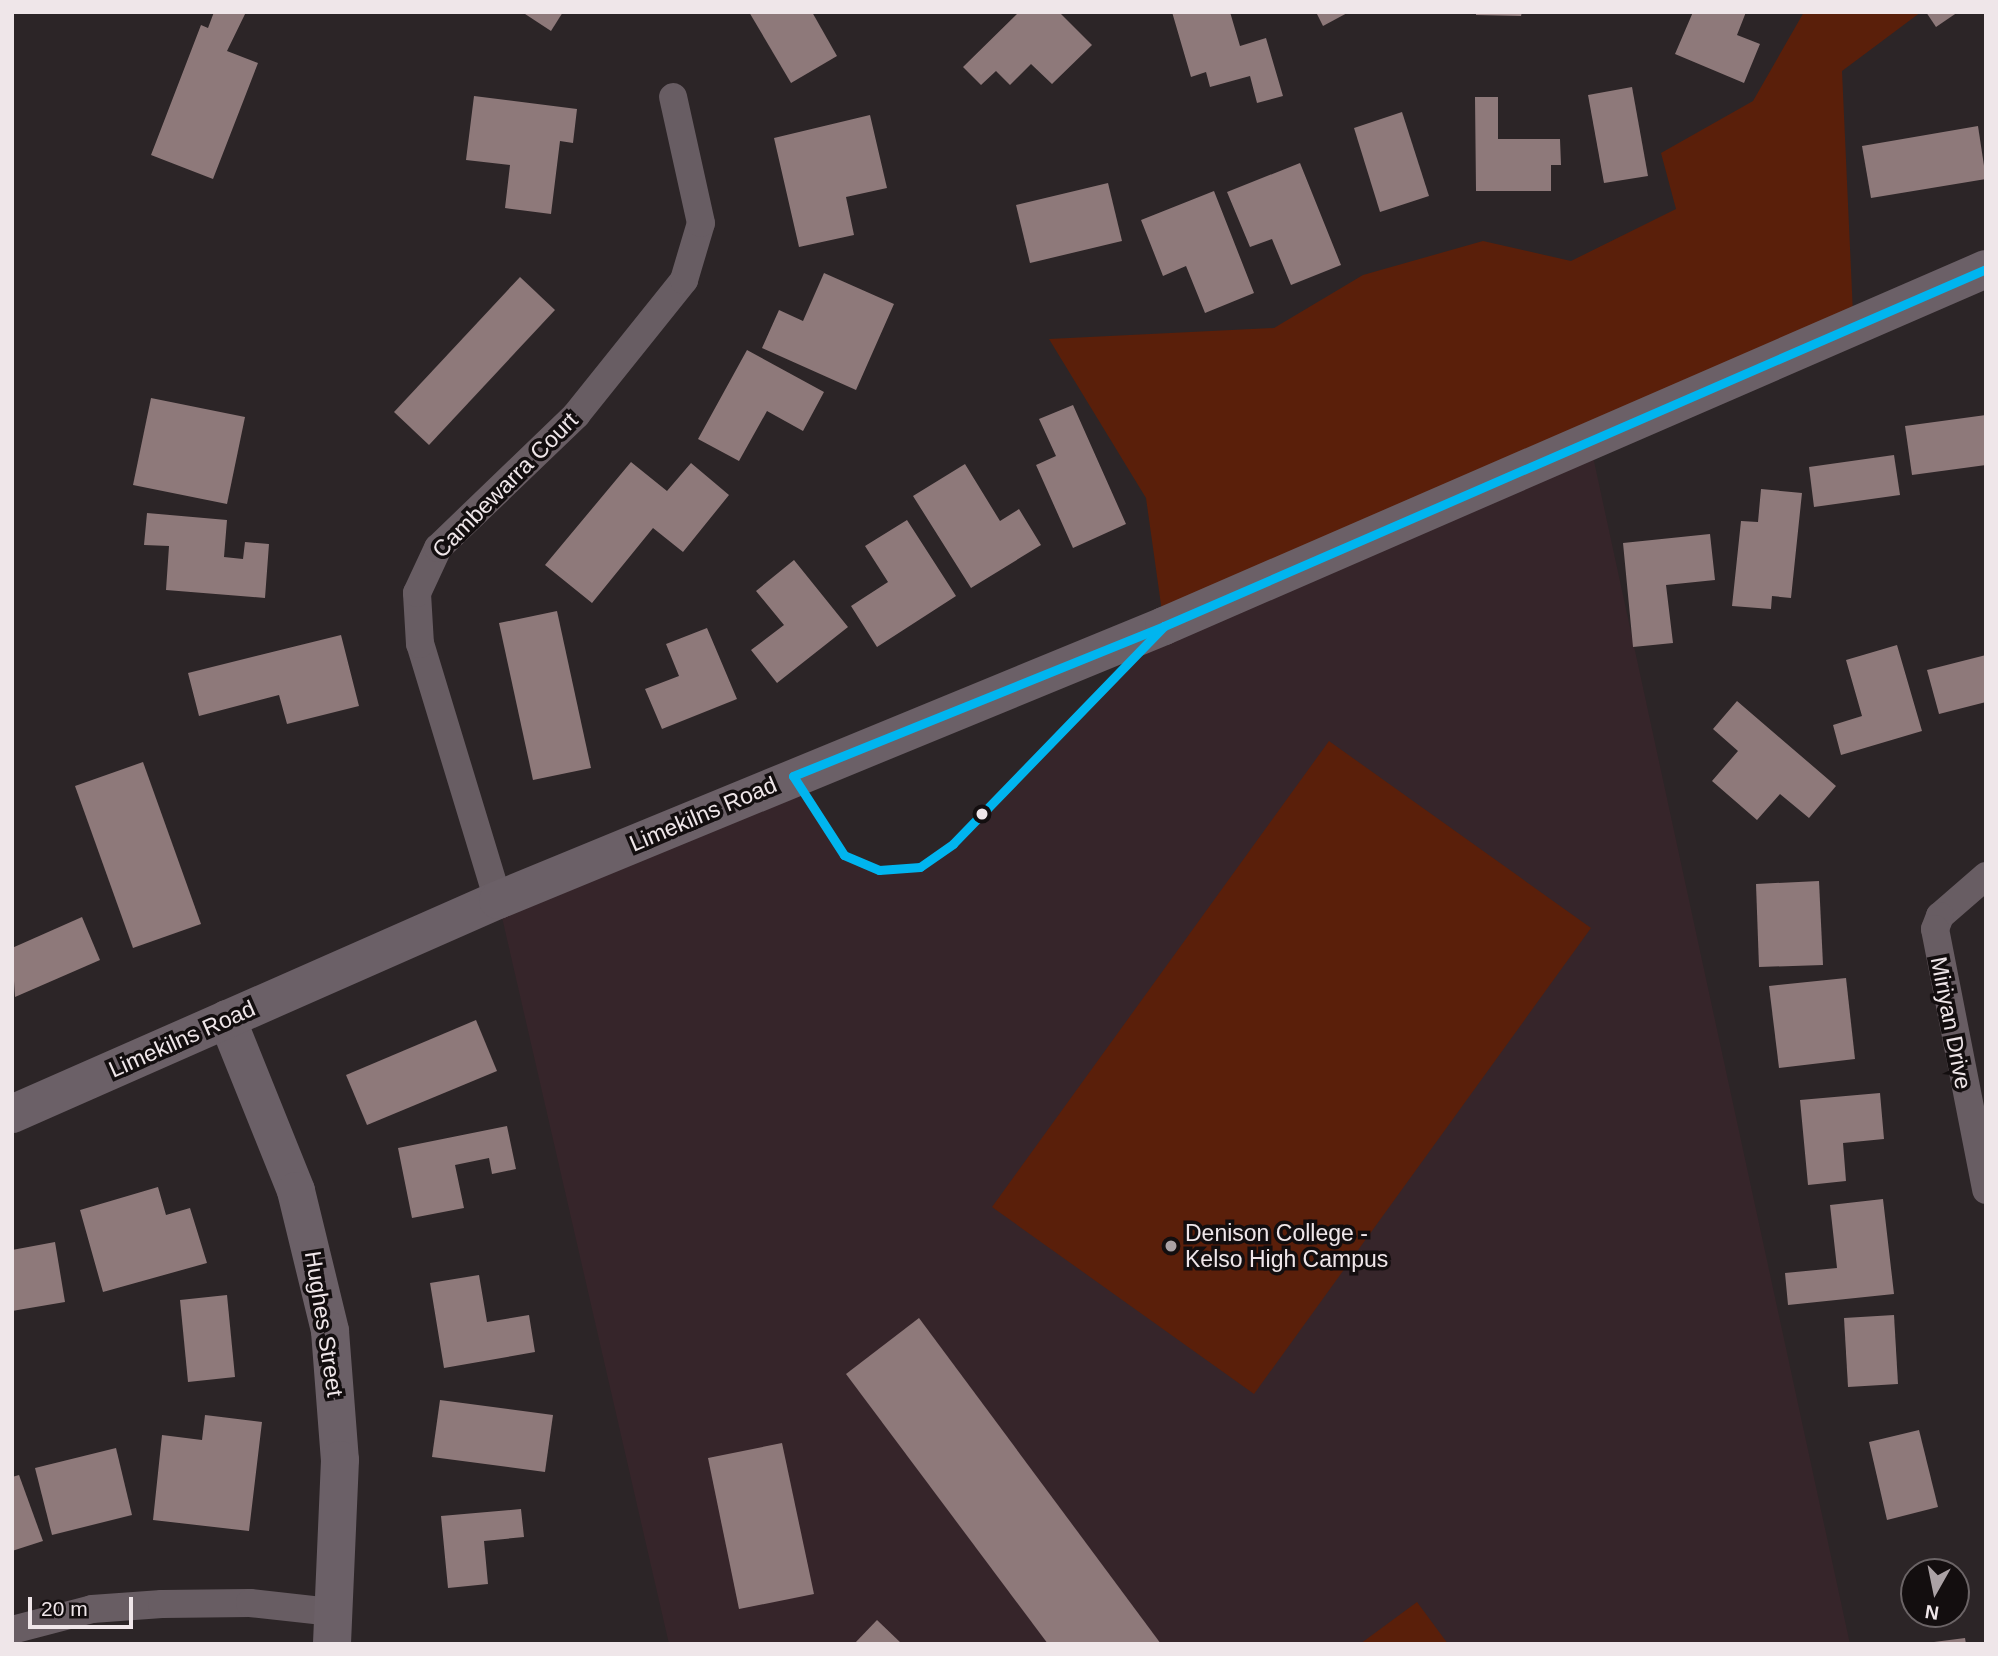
<!DOCTYPE html>
<html>
<head>
<meta charset="utf-8">
<style>
  body { margin:0 }
  #map { position:relative; width:1998px; height:1656px; overflow:hidden; background:#2c2527; font-family:Arial,sans-serif }
  div>[style] { position:absolute }
  .built>* { inset:0; background:#36252a }
  .green>* { inset:0; background:#5a1f0a }
  .building>* { inset:0; background:#8e797a }
  .street>* { height:28px; margin:-14px; padding:0 14px; transform-origin:14px; border-radius:14px; background:#685d63 }
  .secondary>* { height:38px; margin:-19px; padding:0 19px; transform-origin:19px; border-radius:19px; background:#6b6067 }
  .bus-1>* { height:9px; margin:-4.5px; padding:0 4.5px; transform-origin:4.5px; border-radius:4.5px; background:#00b5ef }
  .dots>* { width:19px; height:19px; translate:-50% -50%; box-sizing:border-box; border:4px solid #130e0f; border-radius:50% }
  span { translate:-50% -50%; white-space:nowrap; text-align:center; line-height:1.15; -webkit-text-stroke:7px #130e0f; paint-order:stroke }
  .street-label { font-size:23px; color:#efe6e9 }
  .poi-label { font-size:23px; color:#efe6e9 }
  .left { translate:0 -50%; text-align:left }
  .frame { position:absolute; inset:0; border:14px solid #efe6e9; pointer-events:none }
  .north { position:absolute; left:1900px; top:1558px; width:70px; height:70px; box-sizing:border-box; background:#130e0f; border:2px solid #6b6466; border-radius:50%; rotate:189deg; font-size:19px; font-weight:700; line-height:28px; text-align:center; color:#efe6e9 }
  .north::after { content:''; display:block; margin:auto; width:24px; height:32px; background:#aba2a5; clip-path:polygon(50% 0,100% 100%,50% 72%,0 100%) }
  .scale { position:absolute; left:28px; top:1597px; width:105px; height:32px; box-sizing:border-box; border:4px solid #efe6e9; border-top:0; padding-left:9px; font-size:21px; line-height:24px; white-space:nowrap; color:#efe6e9; -webkit-text-stroke:5px #130e0f; paint-order:stroke }
</style>
</head>
<body>
<div id="map">
  <div class="built">
    <i style="clip-path:polygon(1589px 438px,1850px 1644px,669px 1644px,498px 900px,793px 776px,844px 855px,879px 870px,920px 867px,953px 844px,1164px 626px)"></i>
  </div>
  <div class="green">
    <i style="clip-path:polygon(1804px 12px,1921px 12px,1842px 71px,1853px 314px,1164px 626px,1146px 498px,1049px 339px,1274px 328px,1363px 275px,1483px 241px,1571px 261px,1676px 209px,1661px 153px,1753px 101px)"></i>
    <i style="clip-path:polygon(1329px 741px,1591px 928px,1254px 1394px,992px 1207px)"></i>
    <i style="clip-path:polygon(1417px 1602px,1448px 1644px,1360px 1644px)"></i>
  </div>
  <div class="building">
    <i style="clip-path:polygon(214px 12px,246px 12px,227px 51px,258px 63px,213px 179px,151px 155px,201px 25px,208px 28px)"></i>
    <i style="clip-path:polygon(522px 12px,563px 12px,551px 31px)"></i>
    <i style="clip-path:polygon(749px 12px,812px 12px,837px 56px,791px 83px)"></i>
    <i style="clip-path:polygon(1019px 12px,1059px 12px,1092px 45px,1052px 84px,1031px 64px,1010px 85px,996px 71px,981px 85px,963px 67px)"></i>
    <i style="clip-path:polygon(1172px 12px,1230px 12px,1240px 46px,1266px 38px,1283px 96px,1257px 103px,1250px 76px,1210px 87px,1206px 72px,1191px 77px)"></i>
    <i style="clip-path:polygon(1316px 12px,1349px 12px,1323px 26px)"></i>
    <i style="clip-path:polygon(1476px 12px,1522px 12px,1521px 16px,1476px 15px)"></i>
    <i style="clip-path:polygon(1693px 12px,1746px 12px,1737px 35px,1760px 44px,1744px 83px,1675px 54px)"></i>
    <i style="clip-path:polygon(1926px 12px,1958px 12px,1936px 27px)"></i>
    <i style="clip-path:polygon(1632px 87px,1648px 176px,1604px 183px,1588px 95px)"></i>
    <i style="clip-path:polygon(474px 96px,577px 109px,573px 143px,560px 141px,551px 214px,505px 208px,510px 165px,466px 160px)"></i>
    <i style="clip-path:polygon(1475px 97px,1498px 97px,1498px 139px,1560px 139px,1561px 165px,1551px 165px,1551px 191px,1476px 191px)"></i>
    <i style="clip-path:polygon(1402px 112px,1429px 196px,1380px 212px,1354px 128px)"></i>
    <i style="clip-path:polygon(870px 115px,887px 188px,846px 197px,854px 235px,799px 247px,774px 138px)"></i>
    <i style="clip-path:polygon(1978px 126px,1986px 179px,1871px 198px,1862px 146px)"></i>
    <i style="clip-path:polygon(1300px 163px,1341px 265px,1291px 285px,1272px 239px,1250px 247px,1227px 192px)"></i>
    <i style="clip-path:polygon(1108px 183px,1122px 241px,1030px 263px,1016px 205px)"></i>
    <i style="clip-path:polygon(1214px 191px,1254px 293px,1205px 313px,1186px 266px,1163px 276px,1141px 220px)"></i>
    <i style="clip-path:polygon(824px 273px,894px 304px,856px 390px,762px 348px,779px 310px,803px 321px)"></i>
    <i style="clip-path:polygon(520px 277px,555px 310px,429px 445px,394px 412px)"></i>
    <i style="clip-path:polygon(747px 350px,824px 392px,803px 431px,767px 411px,739px 461px,698px 439px)"></i>
    <i style="clip-path:polygon(151px 398px,245px 417px,227px 504px,133px 485px)"></i>
    <i style="clip-path:polygon(1073px 405px,1126px 524px,1073px 548px,1036px 465px,1056px 456px,1039px 419px)"></i>
    <i style="clip-path:polygon(1986px 415px,1986px 465px,1912px 475px,1905px 426px)"></i>
    <i style="clip-path:polygon(1894px 455px,1900px 495px,1814px 507px,1809px 467px)"></i>
    <i style="clip-path:polygon(631px 462px,667px 491px,691px 463px,729px 495px,683px 552px,653px 528px,592px 603px,545px 565px)"></i>
    <i style="clip-path:polygon(965px 464px,1000px 521px,1019px 509px,1041px 545px,971px 588px,913px 496px)"></i>
    <i style="clip-path:polygon(1761px 489px,1802px 493px,1791px 598px,1772px 596px,1771px 609px,1732px 606px,1741px 521px,1758px 522px)"></i>
    <i style="clip-path:polygon(147px 513px,227px 520px,224px 557px,243px 559px,245px 542px,269px 544px,265px 598px,166px 590px,169px 546px,144px 545px)"></i>
    <i style="clip-path:polygon(907px 520px,956px 596px,877px 647px,851px 606px,888px 582px,865px 546px)"></i>
    <i style="clip-path:polygon(1710px 534px,1715px 580px,1666px 585px,1673px 643px,1633px 647px,1623px 543px)"></i>
    <i style="clip-path:polygon(794px 560px,848px 627px,777px 683px,751px 650px,784px 625px,756px 591px)"></i>
    <i style="clip-path:polygon(557px 611px,591px 768px,533px 780px,499px 623px)"></i>
    <i style="clip-path:polygon(707px 628px,737px 699px,662px 729px,645px 689px,679px 676px,666px 644px)"></i>
    <i style="clip-path:polygon(341px 635px,359px 706px,287px 724px,279px 695px,199px 716px,188px 673px)"></i>
    <i style="clip-path:polygon(1897px 645px,1922px 731px,1841px 755px,1833px 725px,1862px 716px,1846px 660px)"></i>
    <i style="clip-path:polygon(1986px 655px,1986px 702px,1939px 714px,1927px 670px)"></i>
    <i style="clip-path:polygon(1737px 701px,1836px 786px,1809px 818px,1780px 794px,1757px 820px,1712px 781px,1738px 751px,1713px 729px)"></i>
    <i style="clip-path:polygon(143px 762px,201px 924px,133px 948px,75px 786px)"></i>
    <i style="clip-path:polygon(1819px 881px,1823px 965px,1759px 967px,1756px 884px)"></i>
    <i style="clip-path:polygon(82px 917px,100px 960px,15px 997px,12px 948px)"></i>
    <i style="clip-path:polygon(1846px 978px,1855px 1059px,1779px 1068px,1769px 986px)"></i>
    <i style="clip-path:polygon(476px 1020px,497px 1071px,367px 1125px,346px 1075px)"></i>
    <i style="clip-path:polygon(1880px 1093px,1884px 1139px,1843px 1143px,1846px 1181px,1808px 1185px,1800px 1100px)"></i>
    <i style="clip-path:polygon(507px 1126px,516px 1169px,492px 1174px,489px 1158px,455px 1165px,464px 1208px,412px 1218px,398px 1148px)"></i>
    <i style="clip-path:polygon(158px 1187px,166px 1215px,190px 1208px,207px 1263px,103px 1292px,80px 1210px)"></i>
    <i style="clip-path:polygon(1883px 1199px,1894px 1294px,1788px 1305px,1785px 1273px,1837px 1268px,1830px 1205px)"></i>
    <i style="clip-path:polygon(55px 1242px,65px 1302px,12px 1311px,12px 1250px)"></i>
    <i style="clip-path:polygon(479px 1275px,487px 1322px,529px 1315px,535px 1352px,444px 1368px,430px 1283px)"></i>
    <i style="clip-path:polygon(227px 1295px,235px 1377px,188px 1382px,180px 1300px)"></i>
    <i style="clip-path:polygon(1894px 1315px,1898px 1384px,1848px 1387px,1844px 1318px)"></i>
    <i style="clip-path:polygon(919px 1318px,1161px 1644px,1048px 1644px,846px 1374px)"></i>
    <i style="clip-path:polygon(440px 1400px,553px 1415px,545px 1472px,432px 1457px)"></i>
    <i style="clip-path:polygon(205px 1415px,262px 1422px,249px 1531px,153px 1520px,162px 1435px,202px 1440px)"></i>
    <i style="clip-path:polygon(1919px 1430px,1938px 1507px,1887px 1520px,1869px 1442px)"></i>
    <i style="clip-path:polygon(782px 1443px,814px 1594px,739px 1609px,708px 1458px)"></i>
    <i style="clip-path:polygon(116px 1448px,132px 1515px,52px 1535px,35px 1468px)"></i>
    <i style="clip-path:polygon(19px 1475px,43px 1541px,12px 1551px,12px 1477px)"></i>
    <i style="clip-path:polygon(521px 1509px,524px 1537px,484px 1541px,488px 1584px,448px 1588px,441px 1516px)"></i>
    <i style="clip-path:polygon(877px 1620px,902px 1644px,854px 1644px)"></i>
    <i style="clip-path:polygon(1965px 1638px,1966px 1644px,1934px 1644px,1934px 1642px)"></i>
  </div>
  <div class="street">
    <i style="left:1986px;top:876px;width:61px;rotate:139deg"></i>
    <i style="left:1940px;top:916px;width:14px;rotate:111deg"></i>
    <i style="left:1935px;top:929px;width:266px;rotate:78.9deg"></i>
    <i style="left:498px;top:900px;width:268px;rotate:-106.9deg"></i>
    <i style="left:420px;top:644px;width:51px;rotate:-93.4deg"></i>
    <i style="left:417px;top:593px;width:50px;rotate:-65deg"></i>
    <i style="left:438px;top:548px;width:192px;rotate:-43.9deg"></i>
    <i style="left:576px;top:415px;width:173px;rotate:-51.3deg"></i>
    <i style="left:684px;top:280px;width:59px;rotate:-73.4deg"></i>
    <i style="left:701px;top:223px;width:129px;rotate:-102.5deg"></i>
    <i style="left:12px;top:1630px;width:83px;rotate:-14.7deg"></i>
    <i style="left:92px;top:1609px;width:70px;rotate:-4.1deg"></i>
    <i style="left:162px;top:1604px;width:88px;rotate:-0.7deg"></i>
    <i style="left:250px;top:1603px;width:81px;rotate:6.3deg"></i>
  </div>
  <div class="secondary">
    <i style="left:227px;top:1019px;width:185px;rotate:68.1deg"></i>
    <i style="left:296px;top:1191px;width:144px;rotate:76.3deg"></i>
    <i style="left:330px;top:1331px;width:129px;rotate:85.6deg"></i>
    <i style="left:340px;top:1460px;width:184px;rotate:92.5deg"></i>
    <i style="left:12px;top:1114px;width:531px;rotate:-23.77deg"></i>
    <i style="left:498px;top:900px;width:720px;rotate:-22.36deg"></i>
    <i style="left:1164px;top:626px;width:896px;rotate:-23.48deg"></i>
  </div>
  <div class="bus-1">
    <i style="left:1164px;top:626px;width:303px;rotate:134.1deg"></i>
    <i style="left:953px;top:844px;width:40px;rotate:145.1deg"></i>
    <i style="left:920px;top:867px;width:41px;rotate:175.8deg"></i>
    <i style="left:879px;top:870px;width:38px;rotate:-157deg"></i>
    <i style="left:844px;top:855px;width:94px;rotate:-122.8deg"></i>
    <i style="left:793px;top:776px;width:400px;rotate:-22deg"></i>
    <i style="left:1164px;top:626px;width:896px;rotate:-23.48deg"></i>
  </div>
  <div class="dots">
    <i style="left:982px;top:814px;background:#efe6e9"></i>
    <i style="left:1171px;top:1246px;background:#aba2a5"></i>
  </div>
  <div class="street-label">
    <span style="left:505px;top:485px;rotate:-45deg">Cambewarra Court</span>
    <span style="left:703px;top:814px;rotate:-23deg">Limekilns Road</span>
    <span style="left:1951px;top:1023px;rotate:79deg">Miriyan Drive</span>
    <span style="left:182px;top:1039px;rotate:-24deg">Limekilns Road</span>
    <span style="left:324px;top:1324px;rotate:81deg">Hughes Street</span>
  </div>
  <div class="poi-label">
    <span class="left" style="left:1185px;top:1246px">Denison College -<br>Kelso High Campus</span>
  </div>
  <div class="frame"></div>
  <div class="north">N</div>
  <div class="scale">20 m</div>
</div>
</body>
</html>
